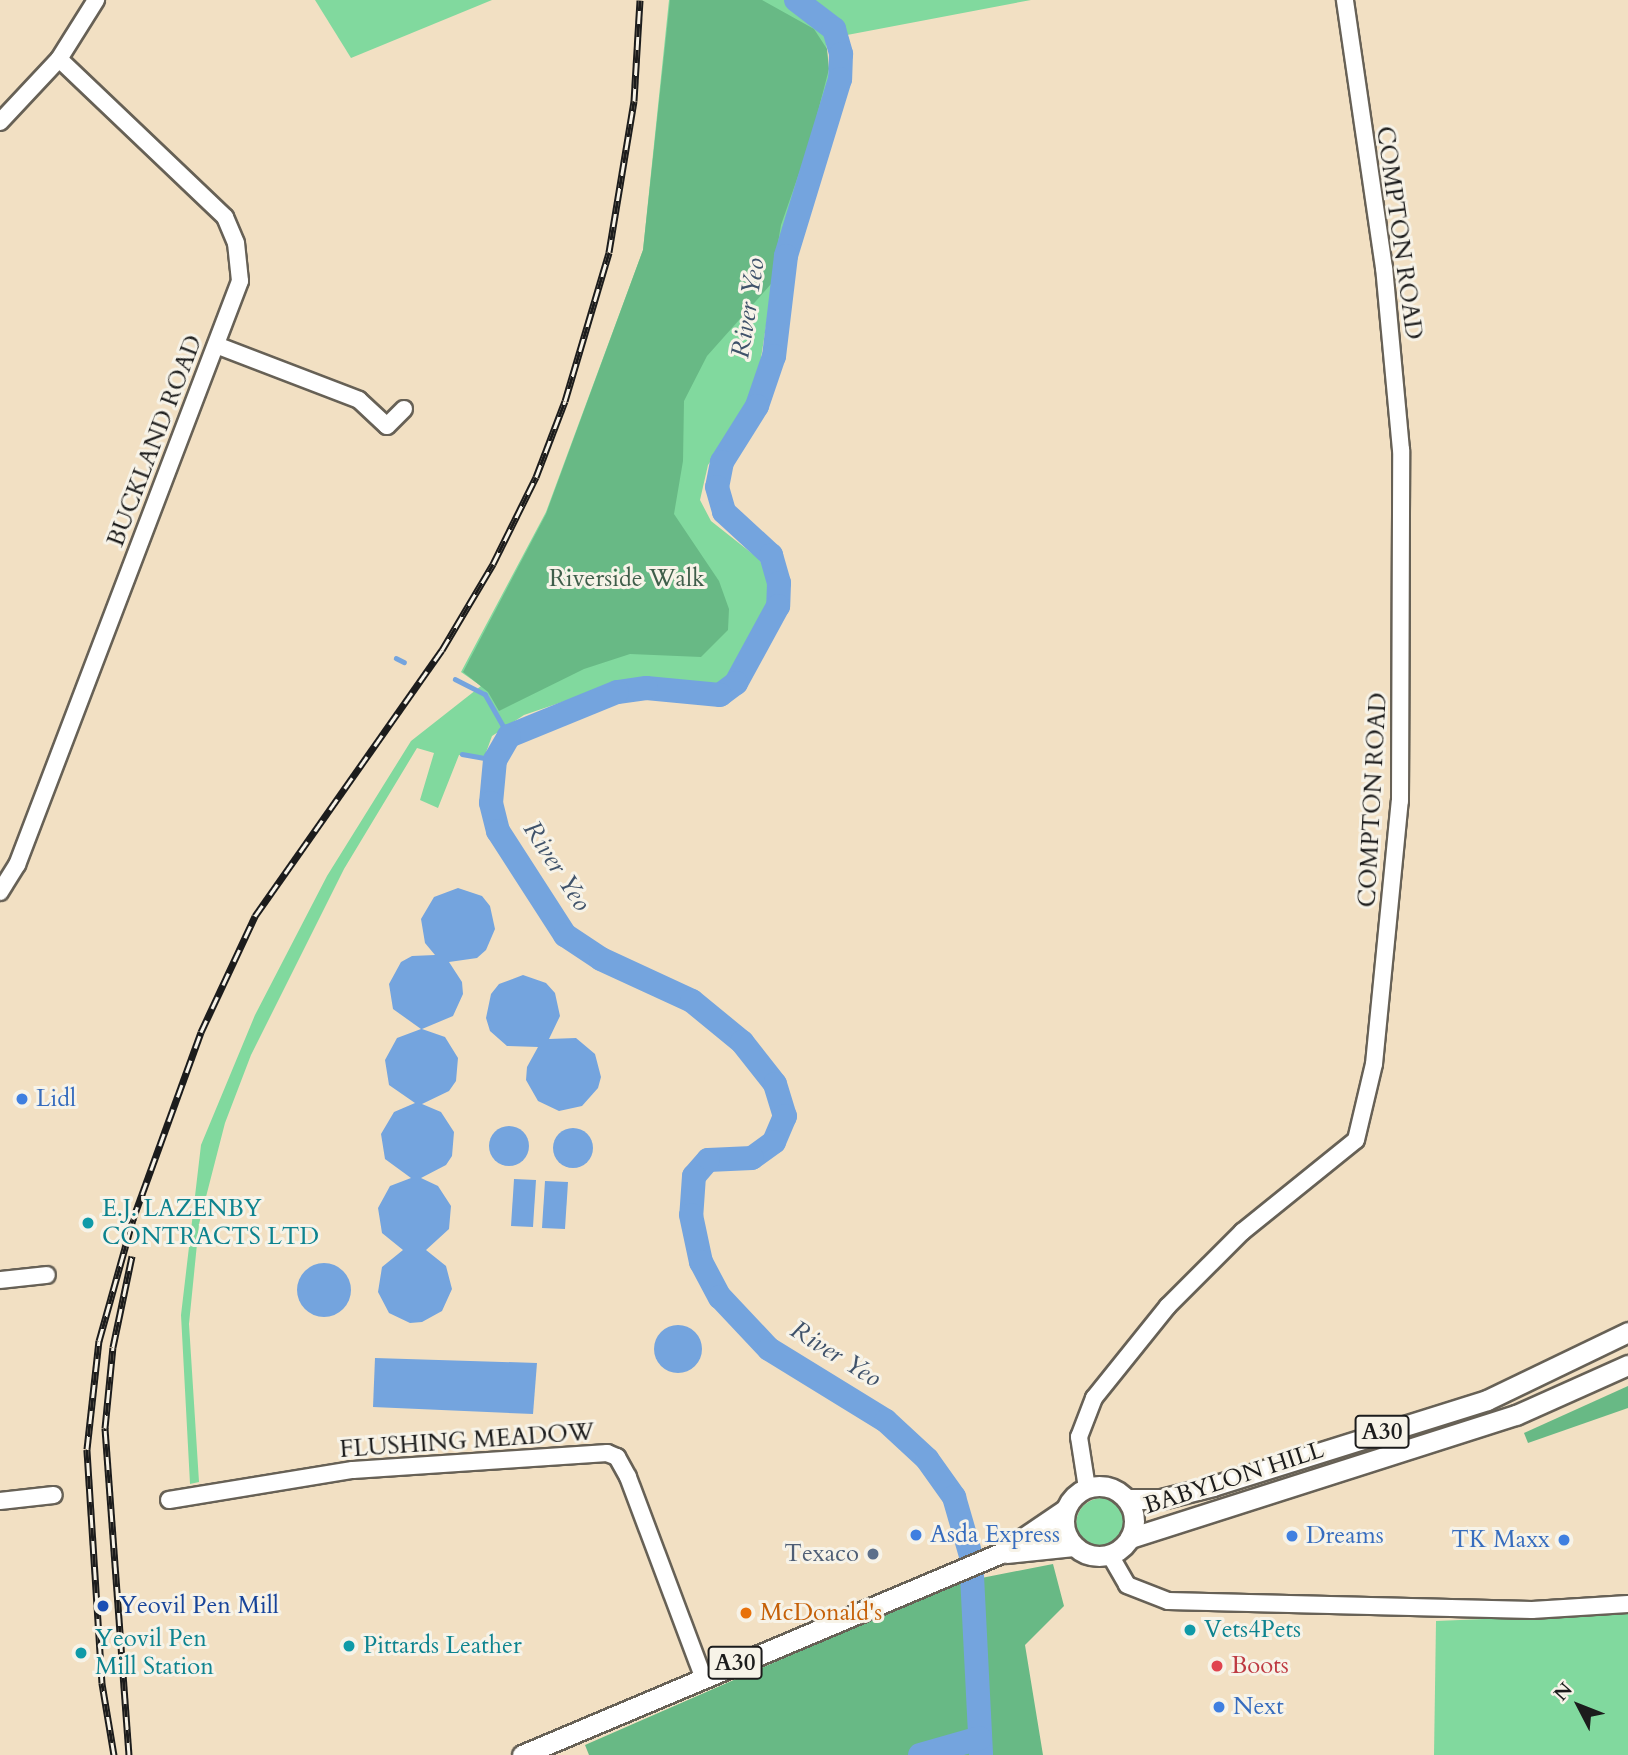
<!DOCTYPE html>
<html>
<head>
<meta charset="utf-8">
<style>
  body { margin:0 }
  #map { position:relative; width:1628px; height:1755px; overflow:hidden; background:#f2e0c3; font-family:Cardo,serif }
  div>[style] { position:absolute }
  .green>* { inset:0; background:#81d99e }
  .round { border-radius:50% }
  .forest>* { inset:0; background:#68b985 }
  .water>* { inset:0; background:#74a4de }
  .stream>* { height:4.5px; margin:-2.25px; padding:0 2.25px; transform-origin:2.25px; border-radius:2.25px; background:#74a4de }
  .river>* { height:24px; margin:-12px; padding:0 12px; transform-origin:12px; border-radius:12px; background:#74a4de }
  .roads { filter:drop-shadow(2px 0 #676156) drop-shadow(-2px 0 #676156) drop-shadow(0 2px #676156) drop-shadow(0 -2px #676156) }
  .minor>* { height:16px; margin:-8px; padding:0 8px; transform-origin:8px; border-radius:8px; background:#fff }
  .major>* { height:19px; margin:-9.5px; padding:0 9.5px; transform-origin:9.5px; border-radius:9.5px; background:#fff }
  .major>.ring { margin:-9.5px; padding:0; box-sizing:content-box; background:none; border:19px solid #fff; border-radius:50% }
  .rail>* { height:7px; margin-top:-3.5px; transform-origin:0; background:repeating-linear-gradient(90deg,#f7f3e8 0 13px,#1c1c1c 0 26px); box-sizing:border-box; border-block:2px solid #1c1c1c }
  .dots>* { width:19px; height:19px; translate:-50% -50%; box-sizing:border-box; border:4px solid #f7f3e8; border-radius:50% }
  span { translate:-50% -50%; white-space:nowrap; text-align:center; line-height:1.15; -webkit-text-stroke:6px #f7f3e8; paint-order:stroke }
  .shield-label span { padding:2px 5px; background:#f7f3e8; border:2px solid; border-radius:5px; -webkit-text-stroke-width:0 }
  .shield-label { font-size:23px; color:#1c1c1c; font-weight:700 }
  .street-label { font-size:24px; color:#1c1c1c }
  .park-label { font-size:24px; color:#3f5e4a }
  .shop-label { font-size:24px; color:#366cbe }
  .left { translate:0 -50%; text-align:left }
  .right { translate:-100% -50%; text-align:right }
  .culture-label { font-size:24px; color:#0d838f }
  .service-label { font-size:24px; color:#4e5e75 }
  .transit-label { font-size:24px; color:#164399 }
  .food-label { font-size:24px; color:#c56008 }
  .health-label { font-size:24px; color:#be3a42 }
  .water-label { font-size:26px; color:#3f526a; font-style:italic }
  .north { position:absolute; left:1544px; top:1671px; width:70px; height:70px; -webkit-text-stroke:5px #f7f3e8; paint-order:stroke; rotate:312deg; font-size:19px; font-weight:700; line-height:28px; text-align:center; color:#1c1c1c }
  .north::after { content:''; display:block; margin:auto; width:24px; height:32px; background:#1c1c1c; clip-path:polygon(50% 0,100% 100%,50% 72%,0 100%) }
</style>
</head>
<body>
<div id="map">
  <div class="green">
    <i style="clip-path:polygon(315px 0,492px 0,351px 58px)"></i>
    <i style="clip-path:polygon(669px 0,1031px 0,826px 39px,829px 78px,779px 242px,757px 384px,741px 418px,708px 465px,700px 500px,711px 521px,759px 559px,770px 579px,766px 622px,740px 669px,709px 693px,624px 681px,524px 715px,492px 736px,484px 758px,459px 755px,438px 808px,420px 800px,434px 753px,417px 748px,344px 869px,251px 1055px,225px 1123px,199px 1224px,189px 1324px,199px 1482px,190px 1484px,181px 1315px,201px 1145px,255px 1015px,327px 876px,411px 741px,481px 686px,461px 672px,546px 512px,643px 250px)"></i>
    <i class="round" style="left:1076px;top:1498px;width:52px;height:52px"></i>
    <i style="clip-path:polygon(1628px 1613px,1628px 1755px,1434px 1755px,1436px 1621px)"></i>
  </div>
  <div class="forest">
    <i style="clip-path:polygon(670px 0,762px 0,814px 29px,827px 49px,829px 69px,810px 142px,781px 225px,771px 284px,707px 356px,684px 401px,683px 461px,674px 514px,719px 581px,729px 609px,728px 630px,701px 657px,630px 654px,584px 669px,499px 711px,488px 692px,463px 672px,546px 514px,643px 250px)"></i>
    <i style="clip-path:polygon(1628px 1386px,1628px 1408px,1528px 1443px,1524px 1433px)"></i>
    <i style="clip-path:polygon(1053px 1564px,1064px 1606px,1025px 1645px,1043px 1755px,589px 1755px,585px 1745px,956px 1583px)"></i>
  </div>
  <div class="water">
    <i style="clip-path:polygon(458px 888px,482px 896px,490px 906px,495px 929px,486px 950px,477px 958px,449px 962px,462px 982px,463px 994px,453px 1016px,422px 1029px,445px 1037px,458px 1058px,456px 1081px,449px 1091px,422px 1104px,441px 1112px,454px 1132px,452px 1156px,446px 1165px,421px 1178px,438px 1186px,451px 1206px,449px 1229px,426px 1250px,446px 1266px,452px 1289px,442px 1311px,422px 1322px,410px 1323px,389px 1313px,378px 1292px,382px 1267px,403px 1250px,382px 1233px,378px 1208px,390px 1186px,411px 1178px,385px 1159px,381px 1134px,394px 1112px,415px 1103px,389px 1085px,385px 1060px,397px 1038px,421px 1029px,393px 1009px,389px 984px,401px 962px,412px 956px,435px 955px,425px 943px,421px 919px,434px 897px)"></i>
    <i style="clip-path:polygon(523px 975px,546px 983px,555px 993px,560px 1016px,549px 1039px,576px 1038px,595px 1054px,601px 1077px,598px 1088px,582px 1106px,559px 1111px,538px 1101px,526px 1080px,527px 1067px,538px 1047px,507px 1046px,490px 1031px,486px 1018px,491px 994px,499px 984px)"></i>
    <i class="round" style="left:489px;top:1126px;width:40px;height:40px"></i>
    <i class="round" style="left:553px;top:1128px;width:40px;height:40px"></i>
    <i style="clip-path:polygon(514px 1179px,536px 1180px,533px 1227px,511px 1226px)"></i>
    <i style="clip-path:polygon(545px 1181px,568px 1182px,565px 1229px,542px 1228px)"></i>
    <i class="round" style="left:297px;top:1263px;width:54px;height:54px"></i>
    <i class="round" style="left:654px;top:1325px;width:48px;height:48px"></i>
    <i style="clip-path:polygon(375px 1358px,537px 1363px,533px 1414px,373px 1407px)"></i>
  </div>
  <div class="stream">
    <i style="left:396px;top:658px;width:9px;rotate:27deg"></i>
    <i style="left:455px;top:679px;width:34px;rotate:27deg"></i>
    <i style="left:485px;top:694px;width:48px;rotate:60.3deg"></i>
    <i style="left:462px;top:754px;width:34px;rotate:10deg"></i>
  </div>
  <div class="river">
    <i style="left:796px;top:0;width:48px;rotate:37.3deg"></i>
    <i style="left:834px;top:29px;width:26px;rotate:74deg"></i>
    <i style="left:841px;top:54px;width:25px;rotate:92deg"></i>
    <i style="left:840px;top:79px;width:185px;rotate:107deg"></i>
    <i style="left:786px;top:256px;width:101px;rotate:96.8deg"></i>
    <i style="left:774px;top:356px;width:53px;rotate:108.8deg"></i>
    <i style="left:757px;top:406px;width:66px;rotate:122deg"></i>
    <i style="left:722px;top:462px;width:25px;rotate:101deg"></i>
    <i style="left:717px;top:487px;width:26px;rotate:74deg"></i>
    <i style="left:724px;top:512px;width:64px;rotate:42.5deg"></i>
    <i style="left:771px;top:555px;width:29px;rotate:74deg"></i>
    <i style="left:779px;top:583px;width:23px;rotate:92deg"></i>
    <i style="left:778px;top:606px;width:88px;rotate:118.6deg"></i>
    <i style="left:736px;top:683px;width:20px;rotate:143deg"></i>
    <i style="left:720px;top:695px;width:74px;rotate:-174.6deg"></i>
    <i style="left:646px;top:688px;width:29px;rotate:172deg"></i>
    <i style="left:617px;top:692px;width:117px;rotate:157.8deg"></i>
    <i style="left:509px;top:736px;width:28px;rotate:120deg"></i>
    <i style="left:495px;top:760px;width:43px;rotate:95.3deg"></i>
    <i style="left:491px;top:803px;width:29px;rotate:76deg"></i>
    <i style="left:498px;top:831px;width:124px;rotate:57.2deg"></i>
    <i style="left:565px;top:935px;width:43px;rotate:33.7deg"></i>
    <i style="left:601px;top:959px;width:100px;rotate:24.8deg"></i>
    <i style="left:692px;top:1001px;width:65px;rotate:39.4deg"></i>
    <i style="left:742px;top:1042px;width:53px;rotate:51.8deg"></i>
    <i style="left:775px;top:1084px;width:34px;rotate:73deg"></i>
    <i style="left:785px;top:1116px;width:28px;rotate:113deg"></i>
    <i style="left:774px;top:1142px;width:27px;rotate:144deg"></i>
    <i style="left:752px;top:1158px;width:44px;rotate:177.4deg"></i>
    <i style="left:708px;top:1160px;width:21px;rotate:131deg"></i>
    <i style="left:694px;top:1176px;width:39px;rotate:94deg"></i>
    <i style="left:691px;top:1215px;width:48px;rotate:78deg"></i>
    <i style="left:701px;top:1262px;width:40px;rotate:62deg"></i>
    <i style="left:720px;top:1297px;width:71px;rotate:46.7deg"></i>
    <i style="left:769px;top:1349px;width:137px;rotate:31.6deg"></i>
    <i style="left:886px;top:1421px;width:56px;rotate:42.8deg"></i>
    <i style="left:927px;top:1459px;width:47px;rotate:54.6deg"></i>
    <i style="left:954px;top:1497px;width:61px;rotate:73.9deg"></i>
    <i style="left:971px;top:1556px;width:199px;rotate:87.1deg"></i>
    <i style="left:920px;top:1755px;width:62px;rotate:-15.8deg"></i>
  </div>
  <div class="roads">
    <div class="minor">
      <i style="left:0;top:122px;width:86px;rotate:-46.9deg"></i>
      <i style="left:59px;top:59px;width:70px;rotate:-57.9deg"></i>
      <i style="left:216px;top:345px;width:153px;rotate:21deg"></i>
      <i style="left:359px;top:400px;width:38px;rotate:43deg"></i>
      <i style="left:387px;top:426px;width:24px;rotate:-45deg"></i>
      <i style="left:0;top:892px;width:32px;rotate:-58deg"></i>
      <i style="left:17px;top:865px;width:625px;rotate:-69.1deg"></i>
      <i style="left:240px;top:281px;width:38px;rotate:-96deg"></i>
      <i style="left:236px;top:243px;width:28px;rotate:-113deg"></i>
      <i style="left:225px;top:217px;width:229px;rotate:-136.4deg"></i>
      <i style="left:0;top:1280px;width:47px;rotate:-6.1deg"></i>
      <i style="left:1087px;top:1488px;width:52px;rotate:-98.9deg"></i>
      <i style="left:1079px;top:1437px;width:42px;rotate:-69deg"></i>
      <i style="left:1094px;top:1398px;width:118px;rotate:-51.2deg"></i>
      <i style="left:1168px;top:1306px;width:105px;rotate:-45deg"></i>
      <i style="left:1242px;top:1232px;width:146px;rotate:-38.9deg"></i>
      <i style="left:1356px;top:1140px;width:78px;rotate:-76.7deg"></i>
      <i style="left:1374px;top:1064px;width:264px;rotate:-84.4deg"></i>
      <i style="left:1400px;top:801px;width:351px;rotate:-89.8deg"></i>
      <i style="left:1401px;top:450px;width:183px;rotate:-95.3deg"></i>
      <i style="left:1384px;top:268px;width:271px;rotate:-98.3deg"></i>
      <i style="left:169px;top:1500px;width:186px;rotate:-9.3deg"></i>
      <i style="left:353px;top:1470px;width:255px;rotate:-3.8deg"></i>
      <i style="left:607px;top:1453px;width:11px;rotate:22deg"></i>
      <i style="left:617px;top:1457px;width:23px;rotate:61deg"></i>
      <i style="left:628px;top:1477px;width:214px;rotate:69.4deg"></i>
      <i style="left:0;top:1501px;width:54px;rotate:-6.3deg"></i>
      <i style="left:1110px;top:1555px;width:34px;rotate:60deg"></i>
      <i style="left:1127px;top:1585px;width:44px;rotate:21.3deg"></i>
      <i style="left:1168px;top:1601px;width:364px;rotate:1.4deg"></i>
      <i style="left:1532px;top:1610px;width:96px;rotate:-3.6deg"></i>
    </div>
    <div class="major">
      <i class="ring" style="left:1064px;top:1486px;width:51px;height:51px"></i>
      <i style="left:1127px;top:1499px;width:34px"></i>
      <i style="left:1161px;top:1499px;width:54px;rotate:-14deg"></i>
      <i style="left:1213px;top:1486px;width:287px;rotate:-17.4deg"></i>
      <i style="left:1487px;top:1400px;width:157px;rotate:-25.7deg"></i>
      <i style="left:1130px;top:1538px;width:405px;rotate:-17.7deg"></i>
      <i style="left:1516px;top:1415px;width:123px;rotate:-24.1deg"></i>
      <i style="left:1006px;top:1553px;width:68px;rotate:-5.9deg"></i>
      <i style="left:522px;top:1755px;width:520px;rotate:-22.87deg"></i>
      <i style="left:1001px;top:1553px;width:78px;rotate:-34.1deg"></i>
    </div>
  </div>
  <div class="rail">
    <i style="left:114px;top:1755px;width:73px;rotate:-99.5deg"></i>
    <i style="left:102px;top:1683px;width:234px;rotate:-93.7deg"></i>
    <i style="left:87px;top:1449px;width:109px;rotate:-83.7deg"></i>
    <i style="left:99px;top:1341px;width:127px;rotate:-74.4deg"></i>
    <i style="left:133px;top:1219px;width:199px;rotate:-70deg"></i>
    <i style="left:201px;top:1032px;width:128px;rotate:-65deg"></i>
    <i style="left:255px;top:916px;width:325px;rotate:-54.9deg"></i>
    <i style="left:442px;top:650px;width:100px;rotate:-59.3deg"></i>
    <i style="left:493px;top:564px;width:97px;rotate:-63.7deg"></i>
    <i style="left:536px;top:477px;width:81px;rotate:-69.1deg"></i>
    <i style="left:565px;top:401px;width:155px;rotate:-73.5deg"></i>
    <i style="left:609px;top:252px;width:153px;rotate:-80.6deg"></i>
    <i style="left:634px;top:101px;width:101px;rotate:-86.6deg"></i>
    <i style="left:129px;top:1755px;width:328px;rotate:-94.2deg"></i>
    <i style="left:105px;top:1428px;width:81px;rotate:-84.4deg"></i>
    <i style="left:113px;top:1347px;width:93px;rotate:-78.2deg"></i>
  </div>
  <div class="dots">
    <i style="left:22px;top:1099px;background:#3f7fe0"></i>
    <i style="left:88px;top:1223px;background:#0f9aa8"></i>
    <i style="left:916px;top:1535px;background:#3f7fe0"></i>
    <i style="left:1292px;top:1536px;background:#3f7fe0"></i>
    <i style="left:1564px;top:1540px;background:#3f7fe0"></i>
    <i style="left:873px;top:1554px;background:#5c6f8a"></i>
    <i style="left:103px;top:1606px;background:#1a4fb4"></i>
    <i style="left:746px;top:1613px;background:#e8710a"></i>
    <i style="left:1190px;top:1630px;background:#0f9aa8"></i>
    <i style="left:349px;top:1646px;background:#0f9aa8"></i>
    <i style="left:81px;top:1653px;background:#0f9aa8"></i>
    <i style="left:1217px;top:1666px;background:#e0444e"></i>
    <i style="left:1219px;top:1707px;background:#3f7fe0"></i>
  </div>
  <div class="shield-label">
    <span style="left:1382px;top:1432px">A30</span>
    <span style="left:735px;top:1663px">A30</span>
  </div>
  <div class="street-label">
    <span style="left:1399px;top:233px;rotate:82deg">COMPTON ROAD</span>
    <span style="left:155px;top:441px;rotate:-69deg">BUCKLAND ROAD</span>
    <span style="left:1373px;top:800px;rotate:-87deg">COMPTON ROAD</span>
    <span style="left:467px;top:1441px;rotate:-4deg">FLUSHING MEADOW</span>
    <span style="left:1234px;top:1478px;rotate:-18deg">BABYLON HILL</span>
  </div>
  <div class="park-label">
    <span style="left:627px;top:579px">Riverside Walk</span>
  </div>
  <div class="shop-label">
    <span class="left" style="left:36px;top:1099px">Lidl</span>
    <span class="left" style="left:930px;top:1535px">Asda Express</span>
    <span class="left" style="left:1306px;top:1536px">Dreams</span>
    <span class="right" style="left:1550px;top:1540px">TK Maxx</span>
    <span class="left" style="left:1233px;top:1707px">Next</span>
  </div>
  <div class="culture-label">
    <span class="left" style="left:102px;top:1223px">E.J. LAZENBY<br>CONTRACTS LTD</span>
    <span class="left" style="left:1204px;top:1630px">Vets4Pets</span>
    <span class="left" style="left:95px;top:1653px">Yeovil Pen<br>Mill Station</span>
    <span class="left" style="left:363px;top:1646px">Pittards Leather</span>
  </div>
  <div class="service-label">
    <span class="right" style="left:859px;top:1554px">Texaco</span>
  </div>
  <div class="transit-label">
    <span class="left" style="left:119px;top:1606px">Yeovil Pen Mill</span>
  </div>
  <div class="food-label">
    <span class="left" style="left:760px;top:1613px">McDonald's</span>
  </div>
  <div class="health-label">
    <span class="left" style="left:1231px;top:1666px">Boots</span>
  </div>
  <div class="water-label">
    <span style="left:748px;top:308px;rotate:-81deg">River Yeo</span>
    <span style="left:557px;top:866px;rotate:57deg">River Yeo</span>
    <span style="left:836px;top:1354px;rotate:32deg">River Yeo</span>
  </div>
  <div class="north">N</div>
</div>
</body>
</html>
